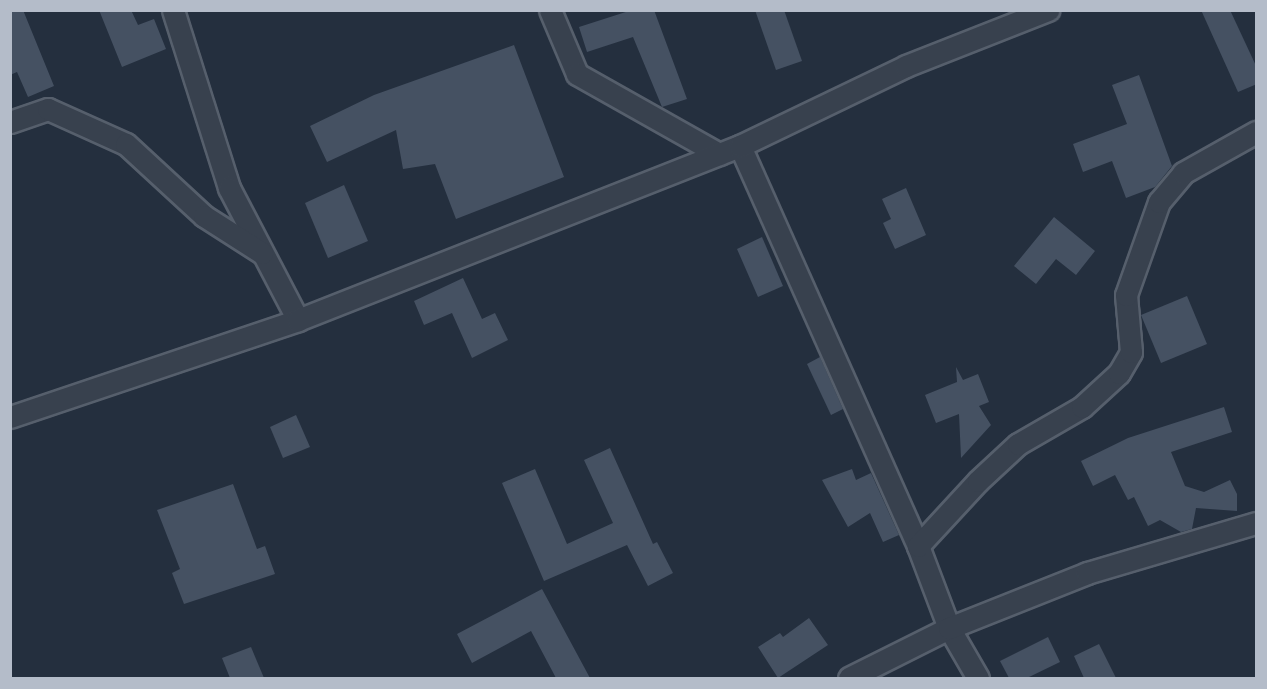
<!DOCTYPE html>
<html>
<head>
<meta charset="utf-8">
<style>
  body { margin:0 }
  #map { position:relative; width:1267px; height:689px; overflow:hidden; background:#242f3e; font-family:Karla,sans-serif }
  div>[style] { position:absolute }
  .building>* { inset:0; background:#455162 }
  .roads { filter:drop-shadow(2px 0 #565f6c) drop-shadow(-2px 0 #565f6c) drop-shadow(0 2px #565f6c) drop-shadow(0 -2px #565f6c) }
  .minor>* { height:21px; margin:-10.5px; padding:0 10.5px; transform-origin:10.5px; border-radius:10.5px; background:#38414e }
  span { translate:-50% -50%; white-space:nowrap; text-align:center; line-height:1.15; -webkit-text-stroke:6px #1d2633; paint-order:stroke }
  .frame { position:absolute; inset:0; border:12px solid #b4bcc9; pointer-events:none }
</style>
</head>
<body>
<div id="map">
  <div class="building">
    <i style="clip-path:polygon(10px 10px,23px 10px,54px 86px,28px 97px,17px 72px,10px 75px)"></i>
    <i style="clip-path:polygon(99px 10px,131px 10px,138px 25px,154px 19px,166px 49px,122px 67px)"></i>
    <i style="clip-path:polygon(632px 10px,654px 10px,687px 99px,662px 107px,633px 37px,587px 52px,579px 27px)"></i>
    <i style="clip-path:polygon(755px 10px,784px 10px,802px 61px,776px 70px)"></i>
    <i style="clip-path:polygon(1201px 10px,1230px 10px,1257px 68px,1257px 84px,1238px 92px)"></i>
    <i style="clip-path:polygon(514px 45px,564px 177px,456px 219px,435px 164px,403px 169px,396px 130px,327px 162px,310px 126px,374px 95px)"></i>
    <i style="clip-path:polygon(1139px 75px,1172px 166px,1155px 187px,1126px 198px,1112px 161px,1083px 172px,1073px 144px,1127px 124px,1112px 85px)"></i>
    <i style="clip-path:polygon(344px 185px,368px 241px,328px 258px,305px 203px)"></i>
    <i style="clip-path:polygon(906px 188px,926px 235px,895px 249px,883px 223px,891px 219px,882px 199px)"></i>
    <i style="clip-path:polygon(1054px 217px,1095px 251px,1076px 275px,1056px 259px,1036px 284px,1014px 266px)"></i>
    <i style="clip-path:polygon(762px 237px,783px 286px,758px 297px,737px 249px)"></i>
    <i style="clip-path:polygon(463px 278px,482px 319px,495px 313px,508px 340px,472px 358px,452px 313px,424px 325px,414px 301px)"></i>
    <i style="clip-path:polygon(1187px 296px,1207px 344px,1161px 363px,1141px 315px)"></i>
    <i style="clip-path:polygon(820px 357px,843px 409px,831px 415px,807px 364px)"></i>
    <i style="clip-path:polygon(956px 367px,963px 380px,978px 374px,989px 402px,979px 406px,991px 425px,961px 458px,959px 414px,936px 423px,925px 395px,957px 382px)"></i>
    <i style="clip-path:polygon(1224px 407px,1232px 432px,1171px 452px,1185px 486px,1204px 492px,1230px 480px,1237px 494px,1237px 511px,1196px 508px,1192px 529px,1181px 532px,1160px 520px,1148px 526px,1134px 497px,1128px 500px,1115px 475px,1093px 486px,1081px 461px,1128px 438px)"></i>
    <i style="clip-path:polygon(296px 415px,310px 447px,283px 458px,270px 427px)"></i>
    <i style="clip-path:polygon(610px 448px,653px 544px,657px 542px,673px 573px,648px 586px,627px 545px,544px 581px,502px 483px,535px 469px,567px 544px,613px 523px,584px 460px)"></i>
    <i style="clip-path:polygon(852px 469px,856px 480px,871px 473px,899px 535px,883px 542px,870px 513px,848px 527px,822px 480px)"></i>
    <i style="clip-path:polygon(233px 484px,257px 549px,265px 546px,275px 574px,184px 604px,172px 573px,180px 569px,157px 510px)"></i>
    <i style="clip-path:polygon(542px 589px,590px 678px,556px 678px,531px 631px,472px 663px,457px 634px)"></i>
    <i style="clip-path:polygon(809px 618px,828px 645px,778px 678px,758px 647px,780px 633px,783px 637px)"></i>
    <i style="clip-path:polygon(1048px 637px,1060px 662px,1027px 678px,1009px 678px,1000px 661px)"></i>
    <i style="clip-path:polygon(1099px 644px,1116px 678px,1084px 678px,1074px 656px)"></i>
    <i style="clip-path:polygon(251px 647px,264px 678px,230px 678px,222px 658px)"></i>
  </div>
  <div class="roads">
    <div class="minor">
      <i style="left:173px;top:10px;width:187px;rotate:72.5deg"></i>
      <i style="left:229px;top:188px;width:149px;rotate:62.4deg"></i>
      <i style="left:550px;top:10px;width:69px;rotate:67.1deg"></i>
      <i style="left:577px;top:74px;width:163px;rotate:29.4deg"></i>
      <i style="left:10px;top:122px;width:40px;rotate:-18.9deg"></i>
      <i style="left:48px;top:109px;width:85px;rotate:24.2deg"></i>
      <i style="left:126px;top:144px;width:106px;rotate:42.7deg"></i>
      <i style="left:204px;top:216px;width:69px;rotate:32.5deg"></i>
      <i style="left:740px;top:146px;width:438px;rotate:66deg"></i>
      <i style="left:918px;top:546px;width:88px;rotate:69.3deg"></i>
      <i style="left:949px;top:628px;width:58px;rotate:59.9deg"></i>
      <i style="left:10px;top:417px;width:304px;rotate:-18.6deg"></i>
      <i style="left:298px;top:320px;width:475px;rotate:-21.5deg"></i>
      <i style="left:740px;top:146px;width:184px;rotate:-25.7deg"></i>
      <i style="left:906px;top:66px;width:153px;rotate:-21.5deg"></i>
      <i style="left:918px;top:546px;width:88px;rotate:-47.3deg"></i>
      <i style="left:978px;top:481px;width:54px;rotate:-42.8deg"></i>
      <i style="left:1018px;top:444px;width:74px;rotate:-30deg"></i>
      <i style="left:1082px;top:407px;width:50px;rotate:-42.6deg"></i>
      <i style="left:1119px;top:373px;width:24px;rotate:-60deg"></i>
      <i style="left:1131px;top:352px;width:57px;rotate:-95deg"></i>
      <i style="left:1126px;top:295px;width:99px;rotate:-70.5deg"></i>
      <i style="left:1159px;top:202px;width:38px;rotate:-50deg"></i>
      <i style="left:1183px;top:173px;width:84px;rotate:-29.3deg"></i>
      <i style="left:849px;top:678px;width:112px;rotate:-26.6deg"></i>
      <i style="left:949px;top:628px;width:149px;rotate:-21.7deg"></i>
      <i style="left:1087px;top:573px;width:176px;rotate:-16.5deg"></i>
    </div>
  </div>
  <div class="frame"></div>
</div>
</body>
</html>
